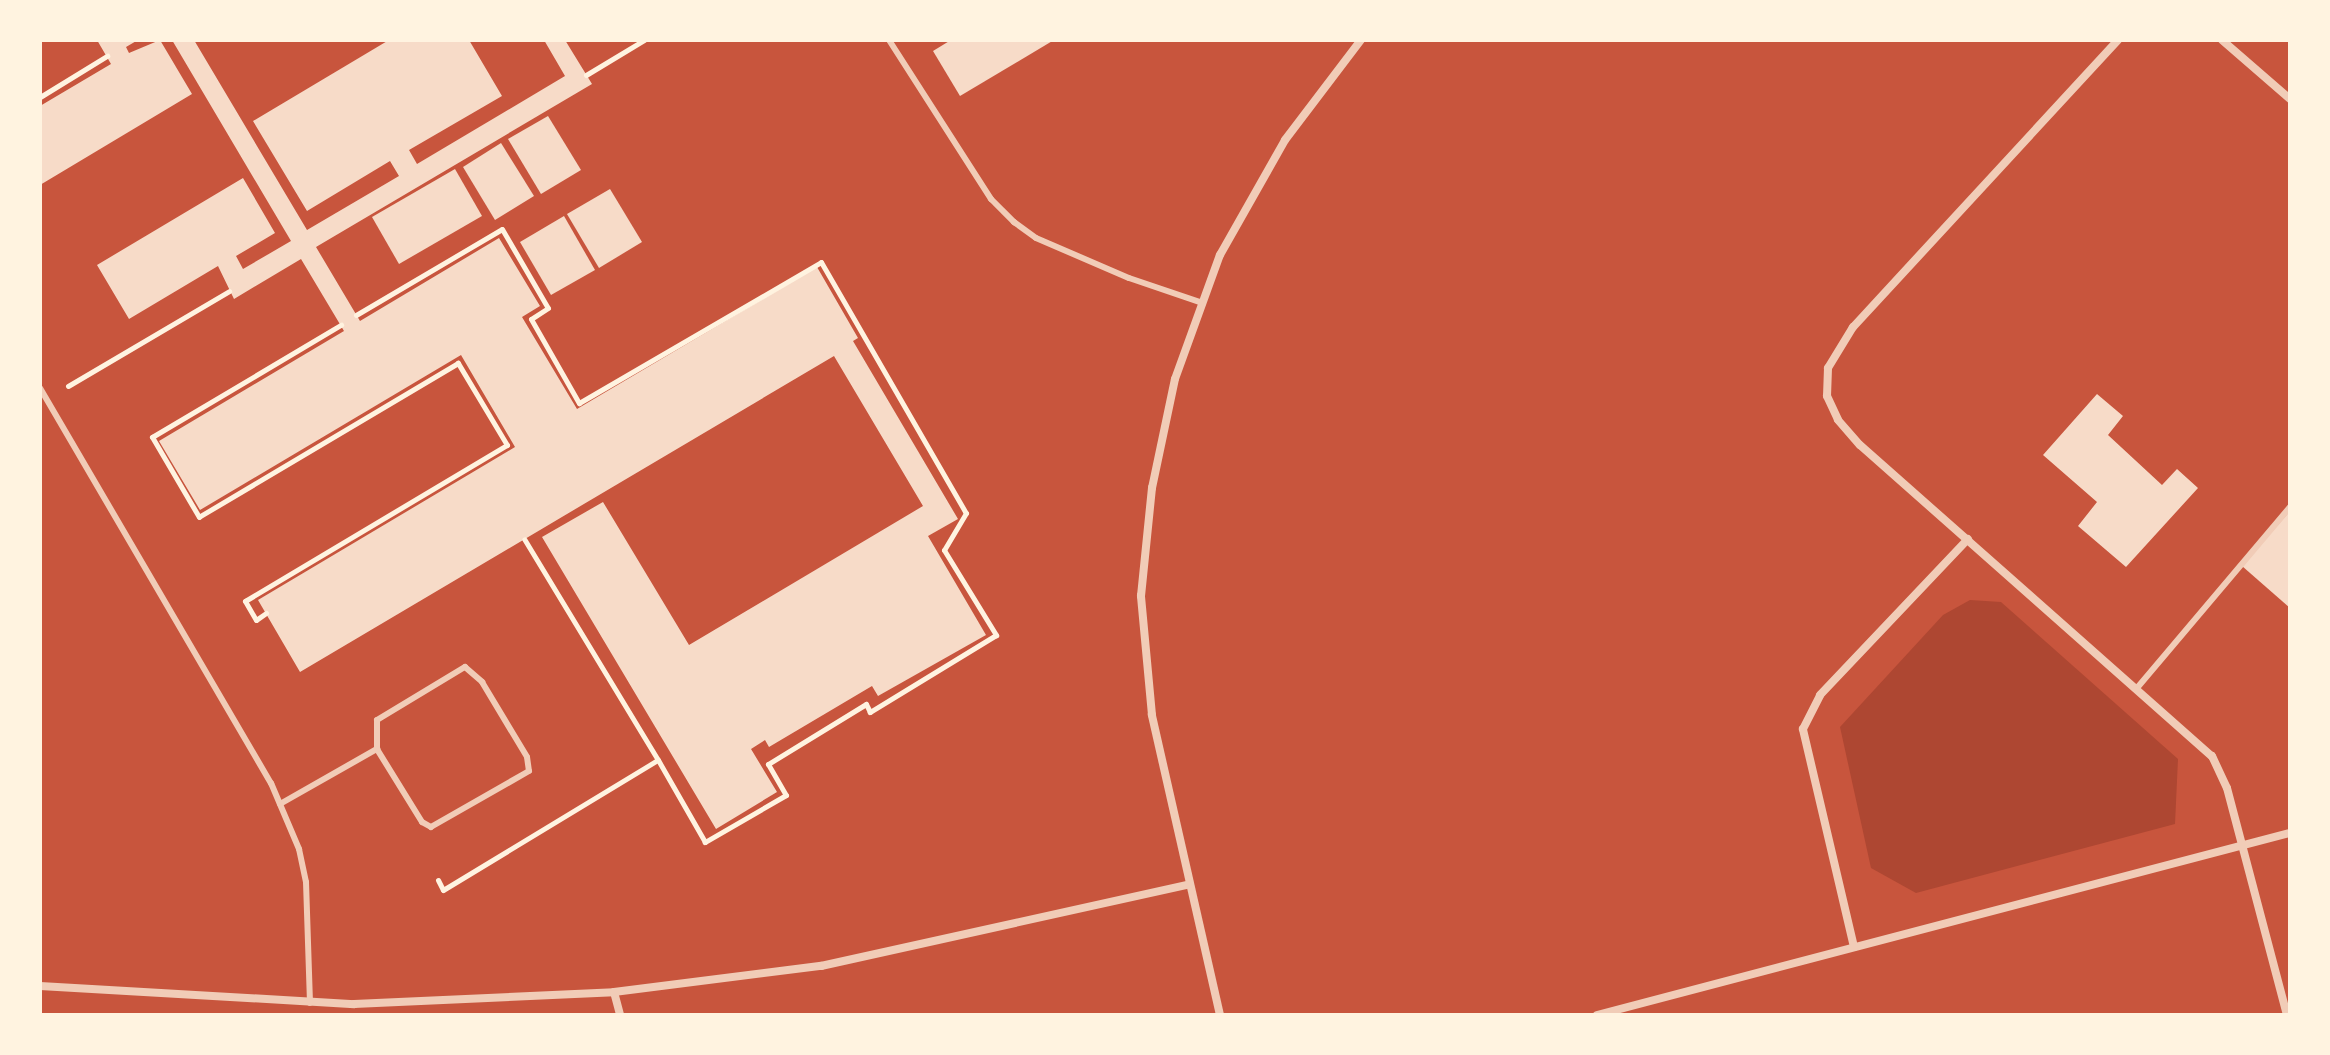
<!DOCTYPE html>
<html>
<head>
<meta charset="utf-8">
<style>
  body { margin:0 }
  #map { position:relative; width:2330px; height:1055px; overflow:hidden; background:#c8553d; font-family:"Asap Condensed",sans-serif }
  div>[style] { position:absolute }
  .green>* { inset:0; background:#ae4732 }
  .building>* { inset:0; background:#f7dbc8 }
  .path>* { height:5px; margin:-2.5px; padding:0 2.5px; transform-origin:2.5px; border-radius:2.5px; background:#fff3e0 }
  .service>* { height:6px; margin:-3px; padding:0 3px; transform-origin:3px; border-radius:3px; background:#f1ccb7 }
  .minor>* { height:8px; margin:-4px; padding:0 4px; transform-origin:4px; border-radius:4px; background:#f1ccb7 }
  span { translate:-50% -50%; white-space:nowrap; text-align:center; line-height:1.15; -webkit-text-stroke:6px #fff3e0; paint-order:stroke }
  .frame { position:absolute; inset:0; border:42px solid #fff3e0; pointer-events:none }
</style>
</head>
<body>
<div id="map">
  <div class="green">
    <i style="clip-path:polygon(1970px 600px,2001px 602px,2178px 759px,2175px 824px,1916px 893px,1871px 868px,1840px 727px,1943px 615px)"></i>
  </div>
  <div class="building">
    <i style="clip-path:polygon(97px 40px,138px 40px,126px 47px,129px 53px,160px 40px,192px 94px,40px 185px,40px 106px,111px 64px)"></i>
    <i style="clip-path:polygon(172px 40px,194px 40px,307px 230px,399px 176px,390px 161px,307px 211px,253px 121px,389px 40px,469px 40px,502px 96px,409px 150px,417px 164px,565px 76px,544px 40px,565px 40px,592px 84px,316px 247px,360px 321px,499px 238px,540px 306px,522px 317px,577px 409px,817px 267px,858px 338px,853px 341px,958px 519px,928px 536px,986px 635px,878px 696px,872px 686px,769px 747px,765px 740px,751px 749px,777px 792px,716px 829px,542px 537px,603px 502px,689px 645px,923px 506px,834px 356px,300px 672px,258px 600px,515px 447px,461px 355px,200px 510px,159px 441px,344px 331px,301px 259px,234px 299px,218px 266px,129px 319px,97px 265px,243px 178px,275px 233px,236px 256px,243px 269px,291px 241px)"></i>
    <i style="clip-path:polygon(951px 40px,1054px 40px,960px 96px,933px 51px)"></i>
    <i style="clip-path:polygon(548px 116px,581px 170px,541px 194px,508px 139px)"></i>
    <i style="clip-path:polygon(501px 143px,534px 196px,495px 220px,463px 167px)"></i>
    <i style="clip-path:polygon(455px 169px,482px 216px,399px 264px,372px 217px)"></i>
    <i style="clip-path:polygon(610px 189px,642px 242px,599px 268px,567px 214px)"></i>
    <i style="clip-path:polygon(564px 216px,595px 270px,551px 295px,520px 242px)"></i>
    <i style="clip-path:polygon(2097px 394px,2123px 416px,2108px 435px,2162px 485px,2177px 469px,2198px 488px,2126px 567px,2078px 526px,2097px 502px,2043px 455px)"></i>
    <i style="clip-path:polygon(2290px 511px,2290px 608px,2242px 566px)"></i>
  </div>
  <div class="path">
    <i style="left:586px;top:75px;width:68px;rotate:-31.1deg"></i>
    <i style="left:40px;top:97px;width:79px;rotate:-31.5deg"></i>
    <i style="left:356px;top:315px;width:169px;rotate:-30.5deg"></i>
    <i style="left:502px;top:229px;width:91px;rotate:59.8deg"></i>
    <i style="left:548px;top:308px;width:20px;rotate:147deg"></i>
    <i style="left:531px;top:319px;width:97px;rotate:60.3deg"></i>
    <i style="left:579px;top:403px;width:280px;rotate:-30.2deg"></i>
    <i style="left:821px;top:262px;width:290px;rotate:60deg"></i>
    <i style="left:966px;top:513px;width:43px;rotate:120.7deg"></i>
    <i style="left:944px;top:550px;width:100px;rotate:58.5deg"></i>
    <i style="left:996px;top:635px;width:148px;rotate:148.6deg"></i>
    <i style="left:870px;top:712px;width:9px;rotate:-117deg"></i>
    <i style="left:866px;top:704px;width:115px;rotate:148.5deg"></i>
    <i style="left:768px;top:764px;width:36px;rotate:60deg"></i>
    <i style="left:786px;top:795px;width:94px;rotate:149.9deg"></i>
    <i style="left:705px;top:842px;width:95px;rotate:-119.8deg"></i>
    <i style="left:68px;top:386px;width:187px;rotate:-30.5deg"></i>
    <i style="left:266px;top:613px;width:12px;rotate:145deg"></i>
    <i style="left:256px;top:620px;width:22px;rotate:-120deg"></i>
    <i style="left:245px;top:601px;width:305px;rotate:-30.8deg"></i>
    <i style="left:507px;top:445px;width:96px;rotate:-120.9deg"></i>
    <i style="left:458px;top:363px;width:301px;rotate:149.3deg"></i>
    <i style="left:199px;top:517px;width:93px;rotate:-120.4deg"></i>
    <i style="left:152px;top:437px;width:220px;rotate:-30.7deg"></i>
    <i style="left:438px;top:880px;width:11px;rotate:63deg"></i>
    <i style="left:443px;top:890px;width:251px;rotate:-31.2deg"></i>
    <i style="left:658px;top:760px;width:258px;rotate:-121.2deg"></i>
  </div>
  <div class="service">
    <i style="left:889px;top:40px;width:189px;rotate:57.3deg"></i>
    <i style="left:991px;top:199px;width:33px;rotate:45deg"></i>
    <i style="left:1014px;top:222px;width:27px;rotate:36deg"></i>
    <i style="left:1036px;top:238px;width:101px;rotate:23.3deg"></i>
    <i style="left:1129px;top:278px;width:75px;rotate:18.7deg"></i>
    <i style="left:40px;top:388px;width:458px;rotate:59.7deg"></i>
    <i style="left:271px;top:783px;width:72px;rotate:67deg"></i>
    <i style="left:299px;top:849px;width:34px;rotate:78deg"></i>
    <i style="left:306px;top:882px;width:121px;rotate:88.1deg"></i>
    <i style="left:465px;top:667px;width:23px;rotate:41deg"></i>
    <i style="left:482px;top:682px;width:87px;rotate:59deg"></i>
    <i style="left:527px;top:757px;width:14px;rotate:82deg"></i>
    <i style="left:529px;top:771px;width:113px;rotate:150.3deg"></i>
    <i style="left:431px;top:827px;width:10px;rotate:-151deg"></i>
    <i style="left:422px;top:822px;width:86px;rotate:-121.7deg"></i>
    <i style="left:377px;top:749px;width:29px;rotate:-90deg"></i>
    <i style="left:377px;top:720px;width:103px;rotate:-31.1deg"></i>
    <i style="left:2137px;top:688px;width:237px;rotate:-49.8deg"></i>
    <i style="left:280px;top:804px;width:112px;rotate:-29.6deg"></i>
  </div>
  <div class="minor">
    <i style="left:2118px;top:40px;width:391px;rotate:132.7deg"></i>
    <i style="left:1853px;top:327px;width:48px;rotate:121.4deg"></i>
    <i style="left:1828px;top:368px;width:28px;rotate:92deg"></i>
    <i style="left:1827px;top:396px;width:26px;rotate:65deg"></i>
    <i style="left:1838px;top:420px;width:33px;rotate:49deg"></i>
    <i style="left:1860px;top:445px;width:470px;rotate:41.5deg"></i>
    <i style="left:2212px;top:756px;width:35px;rotate:65deg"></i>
    <i style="left:2227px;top:788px;width:235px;rotate:75.2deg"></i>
    <i style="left:2222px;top:40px;width:90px;rotate:40.9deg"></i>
    <i style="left:1854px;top:947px;width:224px;rotate:-103.2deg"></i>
    <i style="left:1803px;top:729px;width:38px;rotate:-63deg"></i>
    <i style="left:1820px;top:695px;width:215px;rotate:-46.5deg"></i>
    <i style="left:40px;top:986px;width:315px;rotate:3.3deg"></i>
    <i style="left:354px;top:1004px;width:260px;rotate:-2.6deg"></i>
    <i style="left:614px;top:992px;width:209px;rotate:-7.2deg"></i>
    <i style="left:821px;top:966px;width:375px;rotate:-12.5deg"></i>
    <i style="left:614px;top:992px;width:24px;rotate:75deg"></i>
    <i style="left:1220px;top:1015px;width:308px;rotate:-102.8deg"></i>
    <i style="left:1152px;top:715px;width:120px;rotate:-95.3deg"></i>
    <i style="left:1141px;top:596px;width:109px;rotate:-84.2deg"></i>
    <i style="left:1152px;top:488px;width:111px;rotate:-78.1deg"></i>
    <i style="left:1175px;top:379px;width:132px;rotate:-70.1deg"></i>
    <i style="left:1220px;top:255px;width:132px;rotate:-60.5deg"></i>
    <i style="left:1285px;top:140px;width:126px;rotate:-52.8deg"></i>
    <i style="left:1597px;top:1015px;width:717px;rotate:-14.72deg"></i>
  </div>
  <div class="frame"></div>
</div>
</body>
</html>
